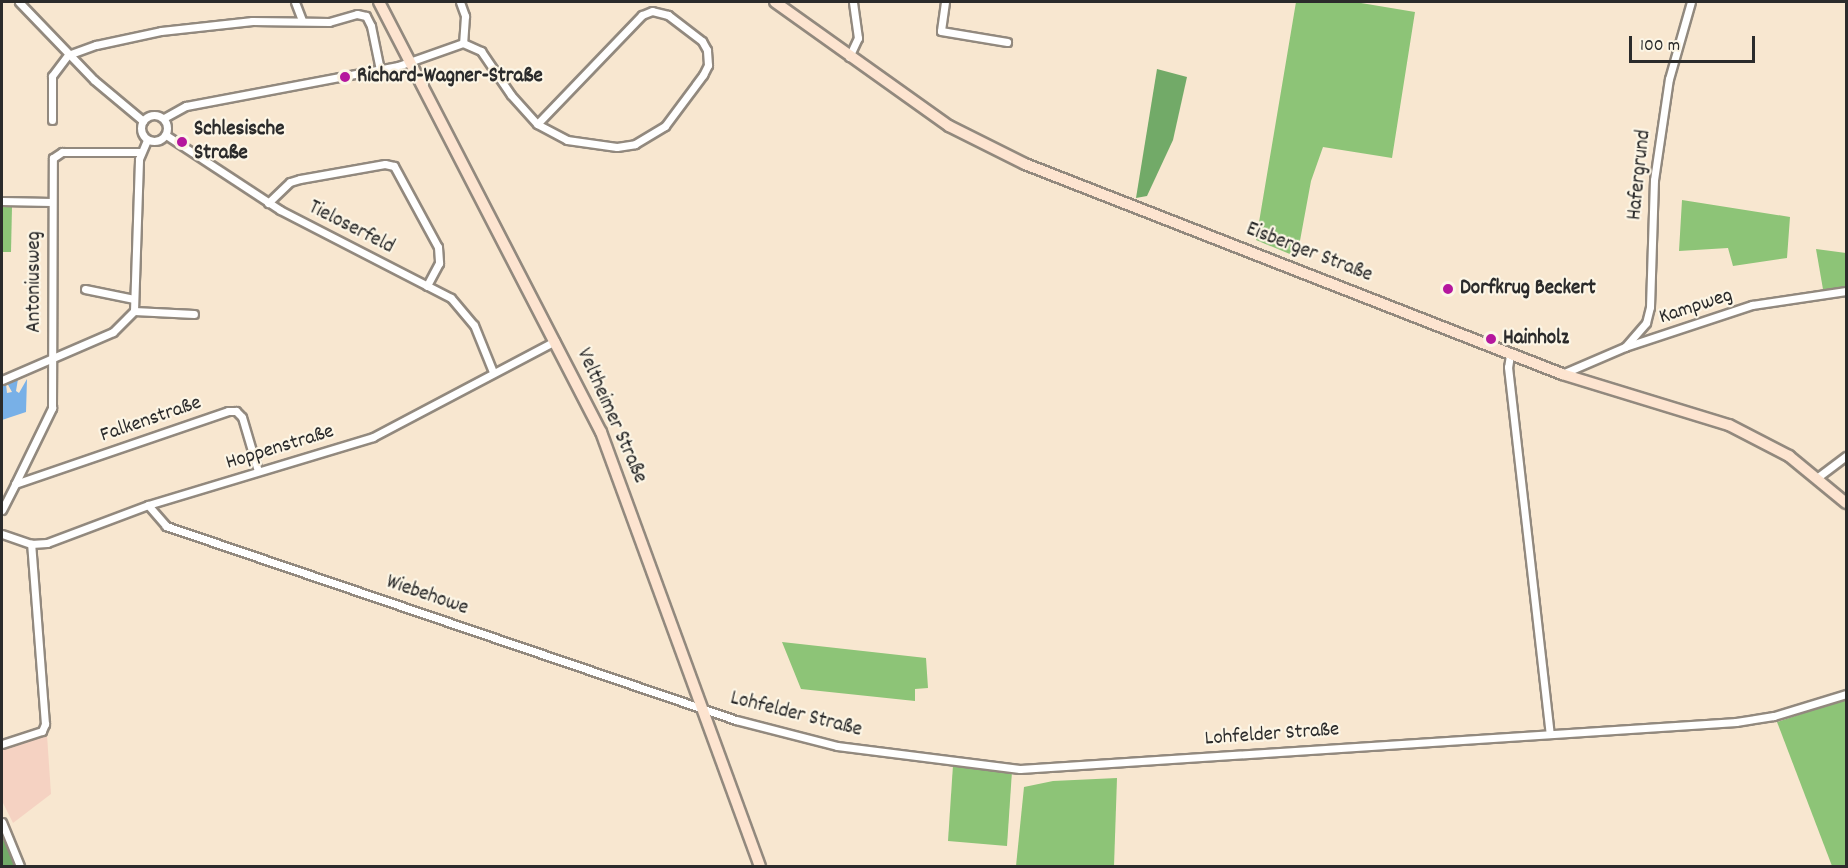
<!DOCTYPE html>
<html>
<head>
<meta charset="utf-8">
<style>
  body { margin:0 }
  #map { position:relative; width:1848px; height:868px; overflow:hidden; background:#f8e7d0; font-family:Dekko,sans-serif }
  div>[style] { position:absolute }
  .built>* { inset:0; background:#f5d2c2 }
  .green>* { inset:0; background:#8dc477 }
  .forest>* { inset:0; background:#72aa68 }
  .water>* { inset:0; background:#78b0e7 }
  .roads { filter:drop-shadow(2px 0 #92897e) drop-shadow(-2px 0 #92897e) drop-shadow(0 2px #92897e) drop-shadow(0 -2px #92897e) }
  .street>* { height:7px; margin:-3.5px; padding:0 3.5px; transform-origin:3.5px; border-radius:3.5px; background:#fff }
  .street>.ring { margin:-3.5px; padding:0; box-sizing:content-box; background:none; border:7px solid #fff; border-radius:50% }
  .secondary>* { height:10px; margin:-5px; padding:0 5px; transform-origin:5px; border-radius:5px; background:#fde4d0 }
  .dots>* { width:16px; height:16px; translate:-50% -50%; box-sizing:border-box; border:3px solid #fcf5e5; border-radius:50% }
  span { translate:-50% -50%; white-space:nowrap; text-align:center; line-height:1.15; -webkit-text-stroke:4.5px #fcf5e5; paint-order:stroke }
  .poi-label { font-size:21px; color:#2b2b2b; font-weight:700 }
  .left { translate:0 -50%; text-align:left }
  .street-label { font-size:21px; color:#2b2b2b }
  .frame { position:absolute; inset:0; border:3px solid #2b2b2b; pointer-events:none }
  .scale { position:absolute; left:1629px; top:36px; width:126px; height:27px; box-sizing:border-box; border:3px solid #2b2b2b; border-top:0; padding-left:8px; font-size:18px; line-height:21px; white-space:nowrap; color:#2b2b2b; -webkit-text-stroke:4px #fcf5e5; paint-order:stroke }
</style>
</head>
<body>
<div id="map">
  <div class="built">
    <i style="clip-path:polygon(47px 735px,51px 794px,13px 823px,2px 801px,2px 750px)"></i>
  </div>
  <div class="green">
    <i style="clip-path:polygon(1296px 2px,1355px 2px,1415px 12px,1392px 158px,1323px 147px,1311px 181px,1297px 257px,1256px 240px)"></i>
    <i style="clip-path:polygon(1682px 200px,1790px 217px,1787px 258px,1733px 266px,1728px 248px,1679px 251px)"></i>
    <i style="clip-path:polygon(2px 205px,12px 207px,11px 252px,2px 252px)"></i>
    <i style="clip-path:polygon(1816px 249px,1846px 253px,1846px 289px,1824px 295px)"></i>
    <i style="clip-path:polygon(782px 642px,926px 658px,928px 688px,915px 689px,915px 701px,801px 689px)"></i>
    <i style="clip-path:polygon(1846px 699px,1846px 866px,1832px 866px,1777px 722px)"></i>
    <i style="clip-path:polygon(953px 765px,1012px 771px,1007px 846px,948px 841px)"></i>
    <i style="clip-path:polygon(1117px 778px,1114px 866px,1016px 866px,1024px 787px,1053px 781px)"></i>
  </div>
  <div class="forest">
    <i style="clip-path:polygon(1157px 69px,1187px 77px,1173px 140px,1147px 196px,1136px 198px)"></i>
    <i style="clip-path:polygon(2px 829px,7px 842px,15px 866px,2px 866px)"></i>
  </div>
  <div class="water">
    <i style="clip-path:polygon(18px 379px,16px 391px,19px 393px,27px 379px,26px 412px,2px 420px,2px 385px,6px 384px,7px 393px,12px 392px,7px 383px)"></i>
  </div>
  <div class="roads">
    <div class="street">
      <i style="left:19px;top:2px;width:108px;rotate:46.1deg"></i>
      <i style="left:94px;top:80px;width:64px;rotate:39.9deg"></i>
      <i style="left:295px;top:2px;width:19px;rotate:69deg"></i>
      <i style="left:460px;top:2px;width:15px;rotate:70deg"></i>
      <i style="left:465px;top:16px;width:27px;rotate:94deg"></i>
      <i style="left:945px;top:2px;width:29px;rotate:98deg"></i>
      <i style="left:941px;top:31px;width:67px;rotate:9.5deg"></i>
      <i style="left:849px;top:57px;width:21px;rotate:-65deg"></i>
      <i style="left:858px;top:38px;width:36px;rotate:-98deg"></i>
      <i class="ring" style="left:141px;top:115px;width:19px;height:19px"></i>
      <i style="left:164px;top:118px;width:25px;rotate:-29deg"></i>
      <i style="left:186px;top:106px;width:216px;rotate:-10.7deg"></i>
      <i style="left:398px;top:66px;width:69px;rotate:-19.5deg"></i>
      <i style="left:463px;top:43px;width:20px;rotate:24deg"></i>
      <i style="left:481px;top:51px;width:53px;rotate:55.7deg"></i>
      <i style="left:511px;top:95px;width:39px;rotate:48deg"></i>
      <i style="left:537px;top:124px;width:34px;rotate:28deg"></i>
      <i style="left:567px;top:140px;width:50px;rotate:8deg"></i>
      <i style="left:617px;top:147px;width:18px;rotate:-9deg"></i>
      <i style="left:635px;top:144px;width:35px;rotate:-31deg"></i>
      <i style="left:665px;top:126px;width:64px;rotate:-53.3deg"></i>
      <i style="left:703px;top:75px;width:11px;rotate:-63deg"></i>
      <i style="left:708px;top:65px;width:15px;rotate:-94deg"></i>
      <i style="left:707px;top:50px;width:10px;rotate:-119deg"></i>
      <i style="left:702px;top:41px;width:43px;rotate:-142.6deg"></i>
      <i style="left:668px;top:15px;width:16px;rotate:-166deg"></i>
      <i style="left:652px;top:11px;width:11px;rotate:158deg"></i>
      <i style="left:642px;top:15px;width:151px;rotate:133.9deg"></i>
      <i style="left:52px;top:120px;width:44px;rotate:-90deg"></i>
      <i style="left:52px;top:76px;width:26px;rotate:-53deg"></i>
      <i style="left:68px;top:55px;width:30px;rotate:-20deg"></i>
      <i style="left:96px;top:45px;width:66px;rotate:-12.2deg"></i>
      <i style="left:161px;top:31px;width:92px;rotate:-6.3deg"></i>
      <i style="left:252px;top:21px;width:77px;rotate:0.7deg"></i>
      <i style="left:329px;top:22px;width:29px;rotate:-16deg"></i>
      <i style="left:357px;top:14px;width:9px;rotate:13deg"></i>
      <i style="left:366px;top:16px;width:11px;rotate:63deg"></i>
      <i style="left:371px;top:26px;width:45px;rotate:78.4deg"></i>
      <i style="left:166px;top:135px;width:136px;rotate:33.3deg"></i>
      <i style="left:280px;top:210px;width:192px;rotate:27.2deg"></i>
      <i style="left:451px;top:298px;width:35px;rotate:50deg"></i>
      <i style="left:474px;top:325px;width:51px;rotate:68deg"></i>
      <i style="left:2px;top:201px;width:49px;rotate:1.2deg"></i>
      <i style="left:268px;top:203px;width:30px;rotate:-44deg"></i>
      <i style="left:290px;top:182px;width:10px;rotate:-17deg"></i>
      <i style="left:300px;top:179px;width:86px;rotate:-10deg"></i>
      <i style="left:385px;top:164px;width:9px;rotate:13deg"></i>
      <i style="left:394px;top:166px;width:92px;rotate:61.5deg"></i>
      <i style="left:438px;top:247px;width:16px;rotate:86deg"></i>
      <i style="left:439px;top:263px;width:26px;rotate:118deg"></i>
      <i style="left:85px;top:289px;width:50px;rotate:11.5deg"></i>
      <i style="left:134px;top:311px;width:60px;rotate:2.9deg"></i>
      <i style="left:1625px;top:347px;width:32px;rotate:-49deg"></i>
      <i style="left:1646px;top:323px;width:16px;rotate:-76deg"></i>
      <i style="left:1650px;top:307px;width:127px;rotate:-88.2deg"></i>
      <i style="left:1654px;top:180px;width:102px;rotate:-81.6deg"></i>
      <i style="left:1669px;top:79px;width:80px;rotate:-74.1deg"></i>
      <i style="left:1510px;top:355px;width:12px;rotate:99deg"></i>
      <i style="left:1508px;top:367px;width:369px;rotate:83.5deg"></i>
      <i style="left:1562px;top:374px;width:69px;rotate:-23.2deg"></i>
      <i style="left:1625px;top:347px;width:134px;rotate:-18.3deg"></i>
      <i style="left:1752px;top:305px;width:95px;rotate:-8.5deg"></i>
      <i style="left:2px;top:380px;width:121px;rotate:-23.4deg"></i>
      <i style="left:113px;top:332px;width:30px;rotate:-45deg"></i>
      <i style="left:134px;top:311px;width:152px;rotate:-88.1deg"></i>
      <i style="left:139px;top:159px;width:21px;rotate:-67deg"></i>
      <i style="left:1818px;top:477px;width:35px;rotate:-37deg"></i>
      <i style="left:15px;top:484px;width:85px;rotate:-64deg"></i>
      <i style="left:52px;top:408px;width:250px;rotate:-89.8deg"></i>
      <i style="left:53px;top:158px;width:11px;rotate:-34deg"></i>
      <i style="left:62px;top:152px;width:78px"></i>
      <i style="left:148px;top:505px;width:28px;rotate:49deg"></i>
      <i style="left:166px;top:526px;width:602px;rotate:18.8deg"></i>
      <i style="left:736px;top:720px;width:104px;rotate:14.4deg"></i>
      <i style="left:837px;top:746px;width:184px;rotate:7.2deg"></i>
      <i style="left:1020px;top:769px;width:718px;rotate:-3.76deg"></i>
      <i style="left:1736px;top:722px;width:38px;rotate:-9deg"></i>
      <i style="left:1774px;top:716px;width:75px;rotate:-17deg"></i>
      <i style="left:2px;top:510px;width:29px;rotate:-63deg"></i>
      <i style="left:15px;top:484px;width:225px;rotate:-18.9deg"></i>
      <i style="left:228px;top:411px;width:8px"></i>
      <i style="left:236px;top:411px;width:8px;rotate:45deg"></i>
      <i style="left:242px;top:417px;width:56px;rotate:73.5deg"></i>
      <i style="left:2px;top:534px;width:31px;rotate:19deg"></i>
      <i style="left:31px;top:544px;width:16px;rotate:-4deg"></i>
      <i style="left:47px;top:543px;width:108px;rotate:-20.6deg"></i>
      <i style="left:148px;top:505px;width:235px;rotate:-16.8deg"></i>
      <i style="left:373px;top:437px;width:206px;rotate:-27.8deg"></i>
      <i style="left:2px;top:744px;width:42px;rotate:-18deg"></i>
      <i style="left:42px;top:731px;width:8px;rotate:-67deg"></i>
      <i style="left:45px;top:724px;width:181px;rotate:-94.4deg"></i>
      <i style="left:2px;top:822px;width:48px;rotate:67.8deg"></i>
    </div>
    <div class="secondary">
      <i style="left:379px;top:2px;width:484px;rotate:62.7deg"></i>
      <i style="left:601px;top:432px;width:462px;rotate:69.9deg"></i>
      <i style="left:775px;top:2px;width:214px;rotate:35.5deg"></i>
      <i style="left:949px;top:126px;width:85px;rotate:26.6deg"></i>
      <i style="left:1025px;top:164px;width:577px;rotate:21.36deg"></i>
      <i style="left:1562px;top:374px;width:175px;rotate:17deg"></i>
      <i style="left:1729px;top:425px;width:68px;rotate:27.3deg"></i>
      <i style="left:1789px;top:456px;width:74px;rotate:39.5deg"></i>
    </div>
  </div>
  <div class="dots">
    <i style="left:345px;top:77px;background:#b5179e"></i>
    <i style="left:182px;top:142px;background:#b5179e"></i>
    <i style="left:1448px;top:289px;background:#b5179e"></i>
    <i style="left:1491px;top:339px;background:#b5179e"></i>
  </div>
  <div class="poi-label">
    <span class="left" style="left:357px;top:77px">Richard-Wagner-Straße</span>
    <span class="left" style="left:194px;top:142px">Schlesische<br>Straße</span>
    <span class="left" style="left:1460px;top:289px">Dorfkrug Beckert</span>
    <span class="left" style="left:1503px;top:339px">Hainholz</span>
  </div>
  <div class="street-label">
    <span style="left:1640px;top:175px;rotate:-84deg">Hafergrund</span>
    <span style="left:351px;top:228px;rotate:27deg">Tieloserfeld</span>
    <span style="left:1309px;top:253px;rotate:21deg">Eisberger Straße</span>
    <span style="left:35px;top:282px;rotate:-90deg">Antoniusweg</span>
    <span style="left:1696px;top:307px;rotate:-18deg">Kampweg</span>
    <span style="left:611px;top:416px;rotate:66deg">Veltheimer Straße</span>
    <span style="left:151px;top:420px;rotate:-19deg">Falkenstraße</span>
    <span style="left:280px;top:448px;rotate:-17deg">Hoppenstraße</span>
    <span style="left:427px;top:596px;rotate:19deg">Wiebehowe</span>
    <span style="left:796px;top:715px;rotate:14deg">Lohfelder Straße</span>
    <span style="left:1272px;top:735px;rotate:-4deg">Lohfelder Straße</span>
  </div>
  <div class="frame"></div>
  <div class="scale">100 m</div>
</div>
</body>
</html>
